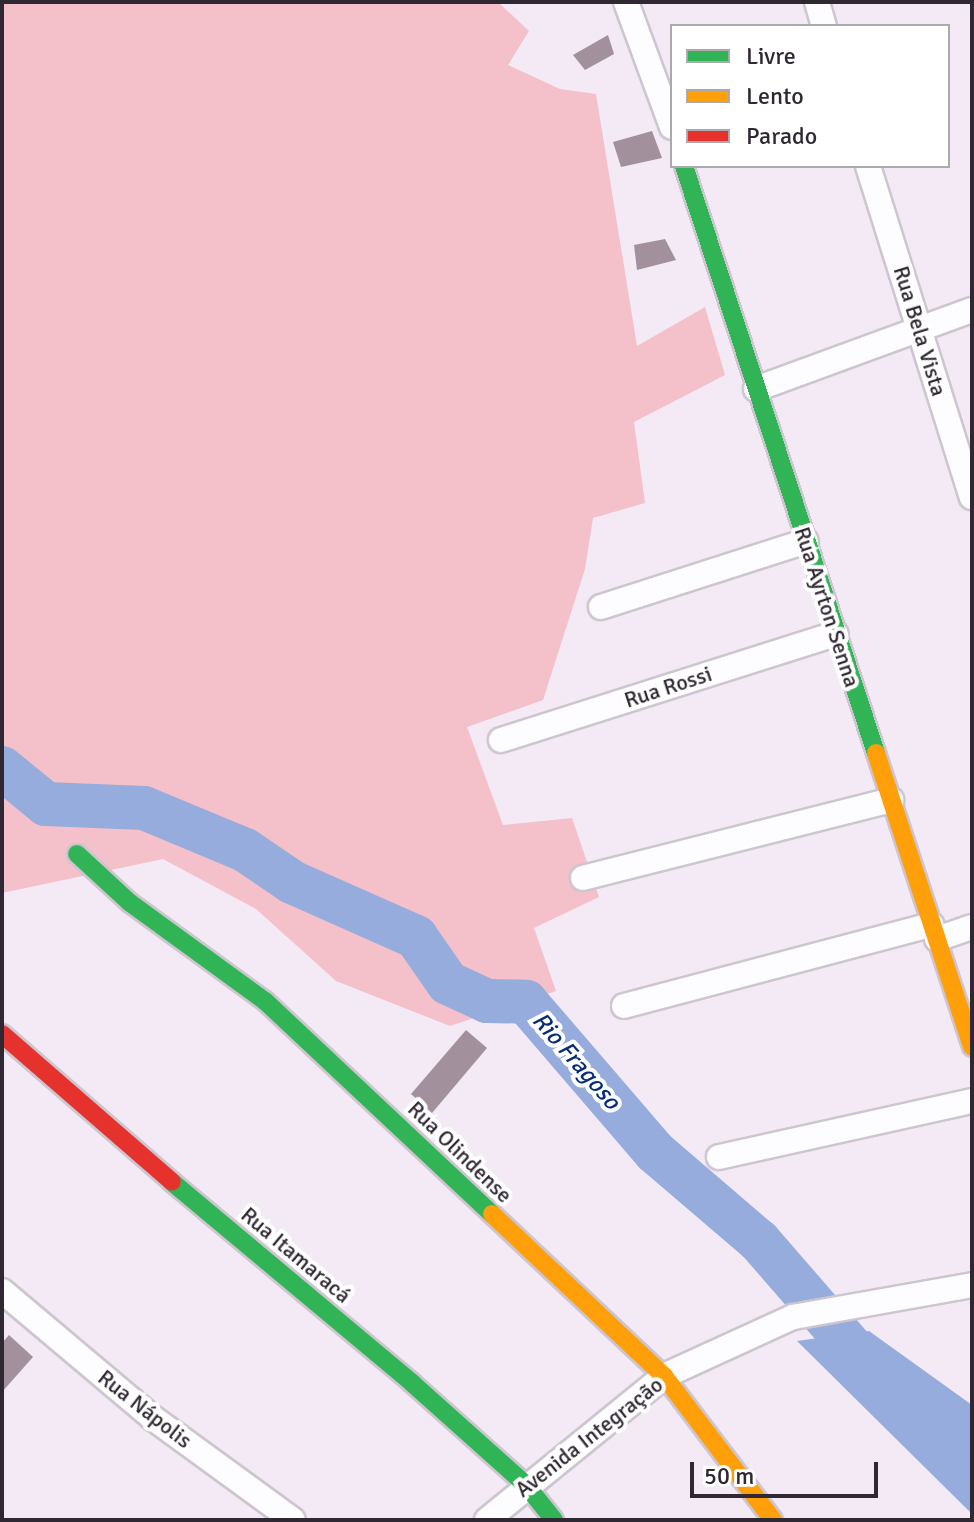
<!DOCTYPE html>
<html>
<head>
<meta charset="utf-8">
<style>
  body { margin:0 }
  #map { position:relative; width:974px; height:1522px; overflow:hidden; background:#f3eaf6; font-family:Signika,sans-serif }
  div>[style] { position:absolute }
  .forest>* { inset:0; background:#f4c0c9 }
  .water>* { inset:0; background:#95acdc }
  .river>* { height:44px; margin:-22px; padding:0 22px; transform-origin:22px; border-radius:22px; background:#95acdc }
  .building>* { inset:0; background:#a2909d }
  .roads { filter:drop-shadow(2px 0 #cdc5cf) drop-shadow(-2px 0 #cdc5cf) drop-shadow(0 2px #cdc5cf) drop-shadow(0 -2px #cdc5cf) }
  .street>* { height:24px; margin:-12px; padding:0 12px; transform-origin:12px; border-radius:12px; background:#fdfcfe }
  .fast>* { height:18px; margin:-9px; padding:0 9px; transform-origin:9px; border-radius:9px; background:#30b455 }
  .slow>* { height:18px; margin:-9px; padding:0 9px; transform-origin:9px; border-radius:9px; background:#ff9f0a }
  .jam>* { height:18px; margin:-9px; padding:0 9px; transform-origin:9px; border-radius:9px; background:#e5322d }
  span { translate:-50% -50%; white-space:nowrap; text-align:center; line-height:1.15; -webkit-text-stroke:8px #fff; paint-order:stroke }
  .street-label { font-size:22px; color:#2f2732 }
  .water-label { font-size:24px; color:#062d77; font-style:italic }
  .frame { position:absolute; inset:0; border:4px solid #2f2732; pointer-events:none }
  .legend { position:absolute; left:670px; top:24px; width:280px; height:144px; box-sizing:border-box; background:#fff; border:2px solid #aca9ad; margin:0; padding:10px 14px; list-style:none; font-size:24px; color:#2f2732 }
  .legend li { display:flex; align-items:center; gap:16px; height:40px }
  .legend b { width:40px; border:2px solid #aca9ad }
  .scale { position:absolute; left:690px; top:1462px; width:188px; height:36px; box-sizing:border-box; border:4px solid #2f2732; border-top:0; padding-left:10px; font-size:24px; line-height:28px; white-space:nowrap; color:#2f2732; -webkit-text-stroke:6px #fff; paint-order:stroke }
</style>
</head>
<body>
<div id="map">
  <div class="forest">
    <i style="clip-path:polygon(2px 2px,498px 2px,529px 31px,508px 65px,560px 89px,596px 94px,637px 346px,705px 307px,725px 375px,634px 422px,645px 503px,593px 518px,585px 569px,543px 700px,467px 727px,503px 825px,572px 818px,599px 897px,534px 928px,556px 991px,450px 1026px,336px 981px,256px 909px,163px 859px,2px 893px)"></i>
  </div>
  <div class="water">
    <i style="clip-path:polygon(869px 1331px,972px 1405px,972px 1514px,797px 1341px)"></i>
  </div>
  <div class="river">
    <i style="left:2px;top:768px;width:57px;rotate:39.3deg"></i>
    <i style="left:46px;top:804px;width:98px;rotate:2.3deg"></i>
    <i style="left:144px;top:808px;width:109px;rotate:22.6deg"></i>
    <i style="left:245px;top:850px;width:57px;rotate:34.2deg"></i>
    <i style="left:292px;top:882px;width:136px;rotate:23.9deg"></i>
    <i style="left:416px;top:937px;width:56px;rotate:55.2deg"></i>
    <i style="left:448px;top:983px;width:43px;rotate:24.8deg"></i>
    <i style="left:487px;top:1001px;width:39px;rotate:1deg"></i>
    <i style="left:526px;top:1002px;width:198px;rotate:49.3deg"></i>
    <i style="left:655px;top:1152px;width:137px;rotate:40.6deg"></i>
    <i style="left:759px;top:1241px;width:184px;rotate:49deg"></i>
  </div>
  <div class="building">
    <i style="clip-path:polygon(608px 35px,614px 54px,585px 70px,573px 55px)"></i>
    <i style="clip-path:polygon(652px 131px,662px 158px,621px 167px,613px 142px)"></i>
    <i style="clip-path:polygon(665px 239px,676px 260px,637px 270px,634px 245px)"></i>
    <i style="clip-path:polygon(466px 1030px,487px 1048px,432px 1113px,411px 1094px)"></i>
    <i style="clip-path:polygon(9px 1335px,33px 1357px,2px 1392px,2px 1343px)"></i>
  </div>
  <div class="roads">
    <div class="street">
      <i style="left:626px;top:2px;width:133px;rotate:69.8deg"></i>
      <i style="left:817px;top:2px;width:25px;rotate:74deg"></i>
      <i style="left:868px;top:166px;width:347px;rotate:72.6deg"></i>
      <i style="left:756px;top:389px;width:230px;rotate:-20.1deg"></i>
      <i style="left:601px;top:607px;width:215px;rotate:-17.8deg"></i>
      <i style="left:501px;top:740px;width:351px;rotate:-17.6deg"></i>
      <i style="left:583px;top:878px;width:318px;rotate:-14.2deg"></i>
      <i style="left:937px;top:939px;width:37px;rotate:-19deg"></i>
      <i style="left:624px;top:1006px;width:318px;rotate:-14.8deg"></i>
      <i style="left:719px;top:1157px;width:259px;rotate:-12.5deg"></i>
      <i style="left:2px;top:1291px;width:197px;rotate:40.1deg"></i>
      <i style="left:153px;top:1418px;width:173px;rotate:36.1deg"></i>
      <i style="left:487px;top:1520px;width:228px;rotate:-39.1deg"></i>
      <i style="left:664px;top:1376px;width:142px;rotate:-24.6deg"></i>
      <i style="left:793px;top:1317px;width:182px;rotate:-10.1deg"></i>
    </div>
    <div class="fast">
      <i style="left:684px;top:166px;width:618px;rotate:71.89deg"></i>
      <i style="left:77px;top:854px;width:71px;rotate:42.7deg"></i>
      <i style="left:129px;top:902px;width:168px;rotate:36.1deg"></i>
      <i style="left:265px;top:1001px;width:311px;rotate:43.2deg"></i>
      <i style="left:172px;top:1182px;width:313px;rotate:39.9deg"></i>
      <i style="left:412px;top:1383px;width:153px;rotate:41.8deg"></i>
      <i style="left:526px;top:1485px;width:45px;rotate:51.3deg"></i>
    </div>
    <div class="slow">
      <i style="left:876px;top:753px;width:309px;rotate:71.9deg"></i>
      <i style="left:492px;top:1214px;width:236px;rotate:43.3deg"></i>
      <i style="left:664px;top:1376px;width:181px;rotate:52.9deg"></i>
    </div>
    <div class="jam">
      <i style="left:2px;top:1034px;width:225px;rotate:41deg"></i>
    </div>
  </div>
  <div class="street-label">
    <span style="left:920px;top:331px;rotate:73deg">Rua Bela Vista</span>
    <span style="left:827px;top:607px;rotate:72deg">Rua Ayrton Senna</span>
    <span style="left:668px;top:687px;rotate:-18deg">Rua Rossi</span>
    <span style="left:460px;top:1152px;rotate:44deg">Rua Olindense</span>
    <span style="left:296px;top:1255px;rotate:40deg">Rua Itamaracá</span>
    <span style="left:145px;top:1409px;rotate:38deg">Rua Nápolis</span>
    <span style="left:589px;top:1437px;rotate:-38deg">Avenida Integração</span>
  </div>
  <div class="water-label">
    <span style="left:576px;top:1061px;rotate:49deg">Rio Fragoso</span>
  </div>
  <div class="frame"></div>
  <ul class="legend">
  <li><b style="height:10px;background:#30b455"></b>Livre</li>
  <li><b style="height:10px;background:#ff9f0a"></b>Lento</li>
  <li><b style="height:10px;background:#e5322d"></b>Parado</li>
  </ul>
  <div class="scale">50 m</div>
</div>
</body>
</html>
